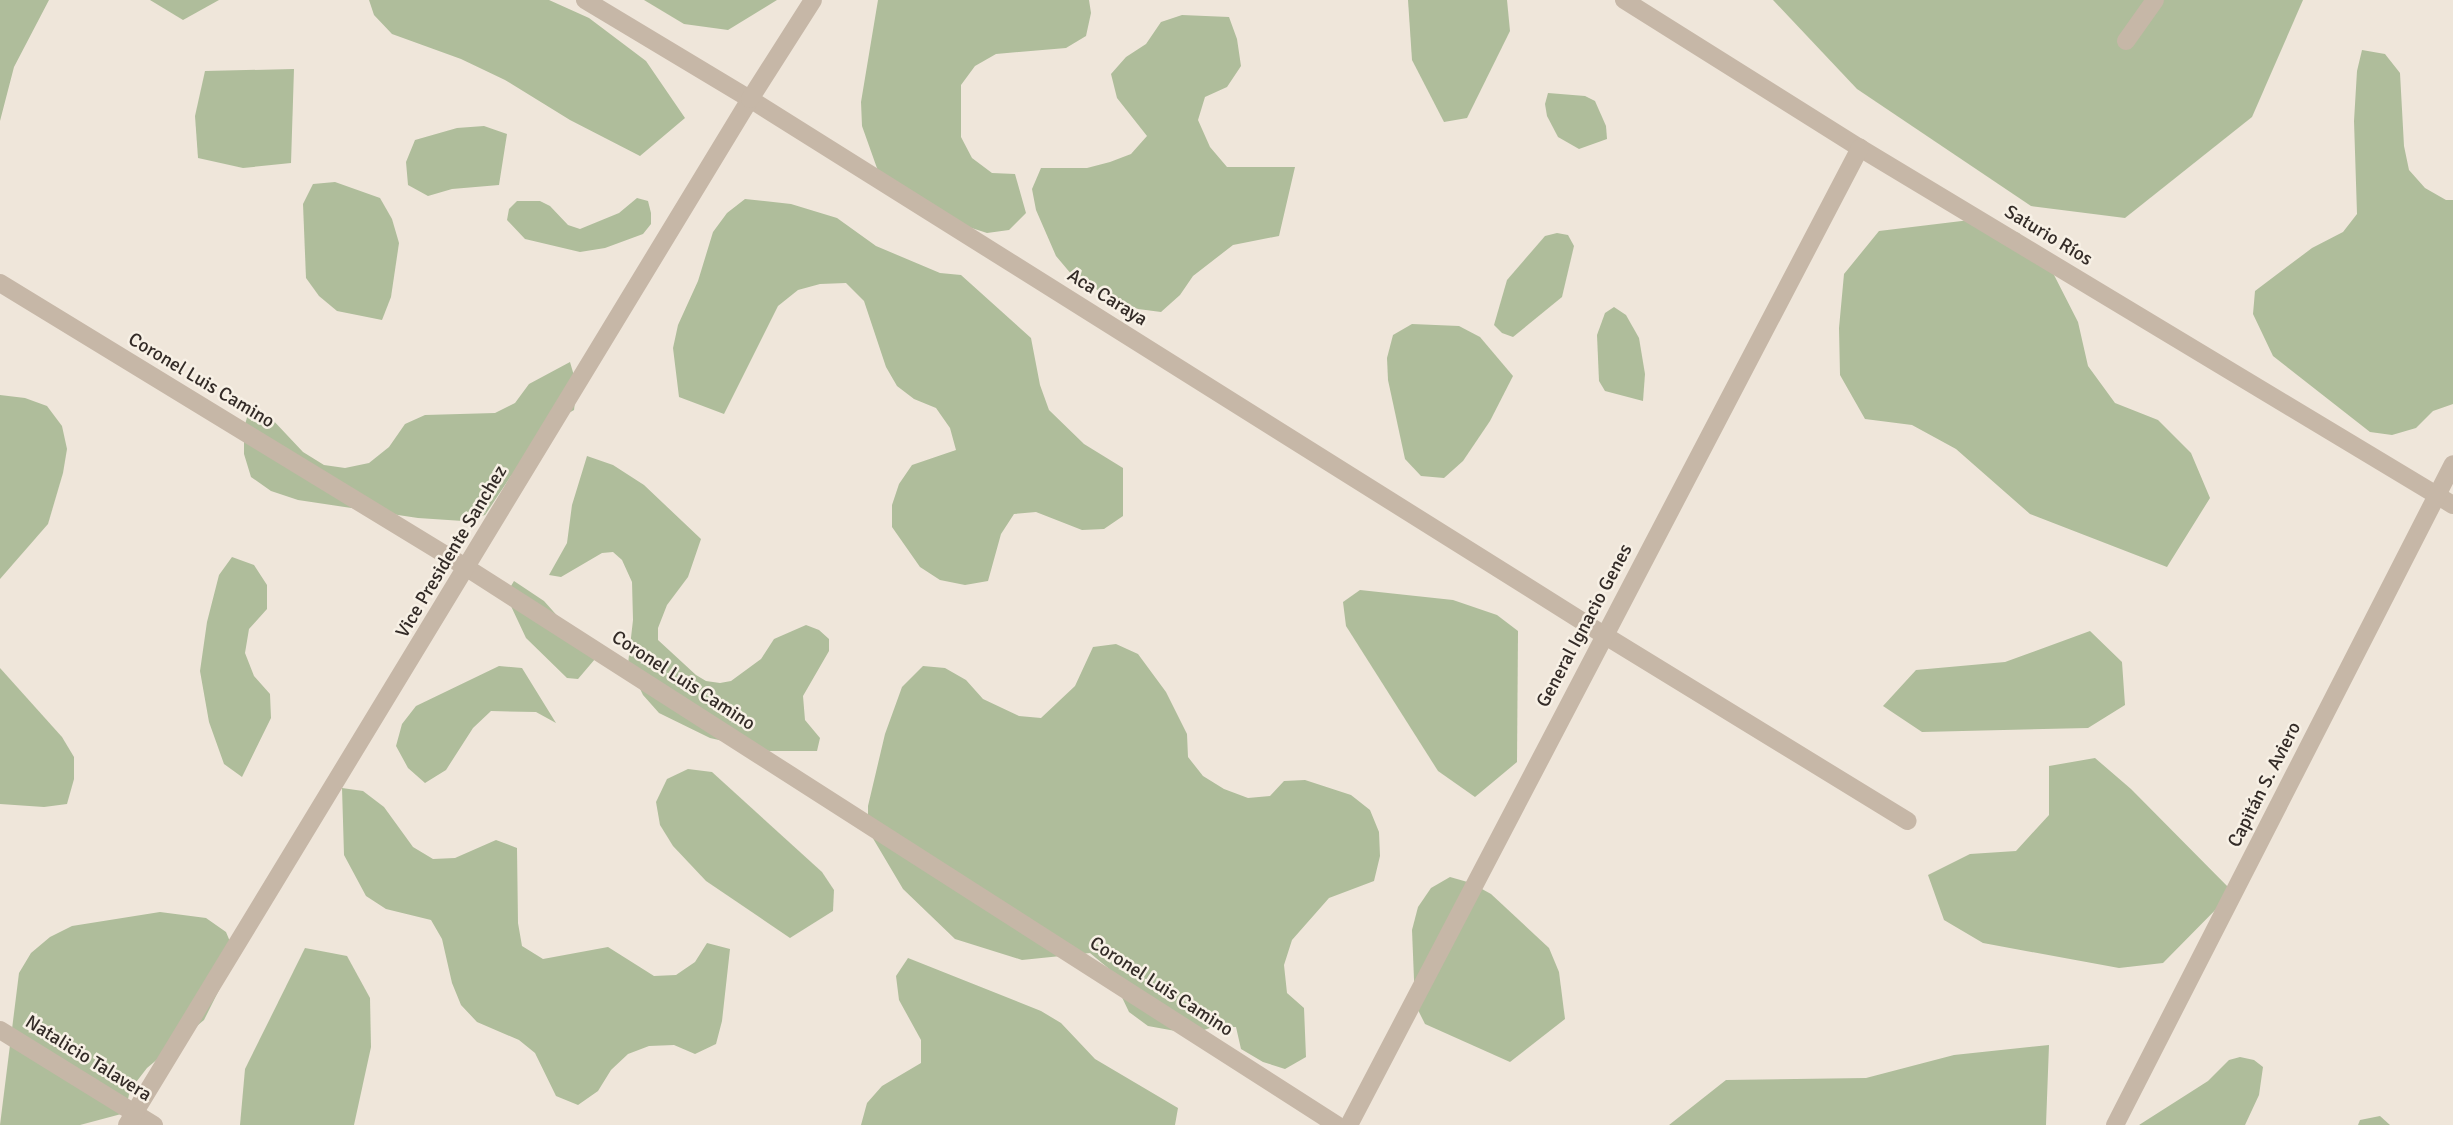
<!DOCTYPE html>
<html>
<head>
<meta charset="utf-8">
<style>
  body { margin:0 }
  #map { position:relative; width:2453px; height:1125px; overflow:hidden; background:#efe6da; font-family:Signika,sans-serif }
  div>[style] { position:absolute }
  .green>* { inset:0; background:#afbd9b }
  .lane>* { height:18px; margin:-9px; padding:0 9px; transform-origin:9px; border-radius:9px; background:#c6b7a7 }
  .street>* { height:18px; margin:-9px; padding:0 9px; transform-origin:9px; border-radius:9px; background:#c6b7a7 }
  span { translate:-50% -50%; white-space:nowrap; text-align:center; line-height:1.15; -webkit-text-stroke:5px #f7f0e5; paint-order:stroke }
  .street-label { font-size:19px; color:#332b27 }
</style>
</head>
<body>
<div id="map">
  <div class="green">
    <i style="clip-path:polygon(0 0,49px 0,14px 67px,0 121px)"></i>
    <i style="clip-path:polygon(150px 0,219px 0,183px 20px)"></i>
    <i style="clip-path:polygon(369px 0,549px 0,589px 18px,646px 61px,685px 118px,640px 156px,570px 120px,505px 80px,461px 59px,392px 34px,374px 15px)"></i>
    <i style="clip-path:polygon(644px 0,777px 0,728px 30px,684px 24px)"></i>
    <i style="clip-path:polygon(878px 0,1089px 0,1091px 13px,1086px 36px,1066px 48px,996px 54px,975px 66px,961px 85px,961px 137px,972px 158px,992px 173px,1015px 174px,1026px 213px,1009px 230px,987px 233px,941px 218px,878px 171px,862px 126px,861px 102px)"></i>
    <i style="clip-path:polygon(1408px 0,1507px 0,1510px 31px,1467px 118px,1444px 122px,1412px 60px)"></i>
    <i style="clip-path:polygon(1773px 0,2303px 0,2252px 117px,2125px 218px,2031px 206px,1857px 89px)"></i>
    <i style="clip-path:polygon(1182px 15px,1229px 17px,1237px 39px,1241px 66px,1227px 87px,1205px 97px,1198px 120px,1210px 147px,1227px 167px,1295px 167px,1279px 236px,1233px 245px,1193px 276px,1180px 295px,1161px 312px,1138px 309px,1115px 300px,1072px 275px,1056px 256px,1036px 210px,1032px 189px,1041px 168px,1087px 168px,1110px 162px,1131px 154px,1147px 136px,1117px 98px,1111px 74px,1126px 57px,1146px 44px,1161px 22px)"></i>
    <i style="clip-path:polygon(2362px 50px,2385px 54px,2400px 73px,2404px 146px,2409px 170px,2425px 188px,2446px 200px,2453px 200px,2453px 404px,2433px 411px,2416px 428px,2392px 435px,2370px 432px,2273px 356px,2253px 314px,2255px 291px,2312px 248px,2343px 232px,2357px 214px,2354px 121px,2357px 71px)"></i>
    <i style="clip-path:polygon(294px 69px,291px 163px,243px 168px,198px 158px,195px 116px,205px 71px)"></i>
    <i style="clip-path:polygon(1548px 93px,1585px 96px,1595px 101px,1606px 126px,1607px 139px,1579px 149px,1558px 137px,1547px 116px,1545px 104px)"></i>
    <i style="clip-path:polygon(484px 126px,507px 134px,499px 185px,452px 189px,428px 196px,408px 185px,406px 162px,415px 140px,457px 128px)"></i>
    <i style="clip-path:polygon(335px 182px,380px 198px,392px 219px,399px 243px,391px 297px,382px 320px,337px 311px,319px 296px,306px 278px,303px 204px,313px 184px)"></i>
    <i style="clip-path:polygon(637px 198px,648px 201px,651px 213px,651px 224px,643px 234px,605px 248px,580px 252px,525px 239px,507px 220px,509px 209px,517px 201px,540px 201px,550px 206px,568px 225px,580px 229px,619px 213px)"></i>
    <i style="clip-path:polygon(745px 199px,791px 204px,837px 218px,876px 246px,940px 273px,961px 275px,1031px 338px,1040px 385px,1049px 410px,1084px 444px,1123px 468px,1123px 516px,1104px 529px,1082px 530px,1036px 512px,1014px 514px,1001px 534px,988px 581px,965px 585px,940px 580px,920px 567px,892px 527px,892px 505px,899px 484px,912px 465px,956px 450px,950px 428px,936px 408px,914px 399px,897px 386px,886px 367px,864px 301px,846px 283px,820px 284px,798px 290px,778px 306px,724px 414px,679px 397px,673px 348px,678px 325px,698px 281px,713px 232px,727px 213px)"></i>
    <i style="clip-path:polygon(1970px 220px,2019px 233px,2053px 273px,2078px 322px,2088px 366px,2115px 403px,2158px 420px,2191px 453px,2210px 498px,2167px 567px,2030px 514px,1956px 449px,1912px 425px,1865px 419px,1840px 375px,1839px 328px,1844px 274px,1879px 231px)"></i>
    <i style="clip-path:polygon(1557px 233px,1568px 235px,1574px 246px,1562px 297px,1513px 337px,1502px 333px,1494px 325px,1507px 280px,1545px 236px)"></i>
    <i style="clip-path:polygon(1614px 307px,1626px 315px,1639px 338px,1645px 374px,1643px 401px,1605px 391px,1599px 381px,1597px 335px,1605px 313px)"></i>
    <i style="clip-path:polygon(1412px 324px,1459px 326px,1480px 337px,1513px 376px,1490px 421px,1463px 461px,1444px 478px,1421px 476px,1405px 459px,1388px 380px,1387px 358px,1393px 335px)"></i>
    <i style="clip-path:polygon(570px 362px,577px 386px,574px 410px,555px 421px,547px 443px,511px 476px,485px 515px,463px 521px,418px 518px,298px 500px,271px 491px,251px 477px,244px 454px,244px 428px,250px 407px,270px 417px,303px 452px,324px 465px,345px 468px,369px 463px,389px 447px,405px 424px,425px 415px,495px 413px,515px 403px,529px 384px)"></i>
    <i style="clip-path:polygon(0 395px,25px 398px,47px 406px,62px 426px,67px 449px,63px 473px,48px 524px,0 579px)"></i>
    <i style="clip-path:polygon(587px 456px,613px 465px,644px 485px,701px 539px,688px 577px,667px 605px,658px 628px,658px 640px,696px 675px,706px 681px,720px 683px,731px 681px,761px 659px,774px 639px,806px 625px,819px 630px,829px 639px,829px 651px,803px 696px,805px 720px,820px 738px,817px 751px,769px 751px,732px 743px,710px 738px,659px 713px,643px 695px,628px 664px,633px 620px,632px 582px,622px 560px,613px 552px,602px 553px,561px 577px,549px 575px,567px 543px,572px 505px)"></i>
    <i style="clip-path:polygon(232px 557px,254px 565px,267px 585px,267px 609px,249px 629px,245px 653px,254px 676px,270px 694px,271px 718px,242px 777px,224px 764px,209px 722px,200px 671px,207px 622px,219px 575px)"></i>
    <i style="clip-path:polygon(514px 581px,544px 601px,561px 620px,601px 652px,578px 679px,567px 678px,526px 638px,510px 604px,508px 591px)"></i>
    <i style="clip-path:polygon(1360px 590px,1453px 600px,1497px 615px,1518px 631px,1517px 762px,1475px 797px,1438px 771px,1346px 626px,1343px 602px)"></i>
    <i style="clip-path:polygon(2090px 631px,2122px 662px,2125px 705px,2088px 728px,1922px 732px,1883px 706px,1916px 670px,2005px 662px)"></i>
    <i style="clip-path:polygon(1116px 644px,1138px 654px,1166px 692px,1187px 734px,1188px 757px,1203px 776px,1224px 789px,1248px 798px,1270px 796px,1284px 781px,1305px 780px,1351px 795px,1370px 810px,1379px 832px,1380px 856px,1374px 881px,1329px 898px,1292px 940px,1284px 965px,1287px 993px,1304px 1008px,1306px 1057px,1285px 1069px,1263px 1062px,1241px 1049px,1236px 1027px,1213px 1027px,1192px 1034px,1148px 1026px,1129px 1012px,1108px 968px,1090px 953px,1022px 960px,955px 939px,903px 889px,868px 830px,868px 806px,885px 734px,902px 687px,923px 666px,945px 668px,966px 680px,983px 699px,1019px 716px,1041px 718px,1075px 686px,1093px 647px)"></i>
    <i style="clip-path:polygon(499px 666px,522px 668px,556px 723px,536px 712px,491px 711px,473px 728px,446px 770px,425px 783px,408px 768px,396px 746px,402px 724px,416px 706px)"></i>
    <i style="clip-path:polygon(0 668px,62px 737px,74px 757px,74px 779px,67px 804px,44px 807px,0 804px)"></i>
    <i style="clip-path:polygon(2095px 758px,2131px 789px,2233px 892px,2163px 963px,2119px 968px,1983px 943px,1944px 920px,1928px 875px,1970px 854px,2016px 851px,2049px 815px,2049px 766px)"></i>
    <i style="clip-path:polygon(688px 769px,712px 772px,822px 872px,834px 890px,833px 911px,790px 938px,706px 881px,673px 846px,660px 825px,656px 802px,667px 779px)"></i>
    <i style="clip-path:polygon(342px 788px,363px 791px,384px 807px,413px 847px,433px 859px,455px 858px,496px 840px,517px 848px,518px 923px,522px 946px,543px 959px,608px 947px,654px 976px,676px 975px,695px 962px,707px 943px,730px 949px,722px 1021px,716px 1044px,695px 1054px,674px 1045px,649px 1046px,628px 1054px,611px 1070px,598px 1091px,578px 1105px,556px 1096px,535px 1053px,519px 1040px,477px 1022px,461px 1005px,452px 983px,442px 939px,431px 920px,386px 909px,366px 896px,344px 855px)"></i>
    <i style="clip-path:polygon(1450px 877px,1471px 883px,1491px 894px,1549px 948px,1559px 972px,1565px 1019px,1510px 1062px,1425px 1024px,1415px 1004px,1412px 930px,1418px 907px,1431px 888px)"></i>
    <i style="clip-path:polygon(160px 912px,206px 918px,226px 932px,236px 956px,204px 1020px,147px 1068px,130px 1090px,125px 1113px,80px 1125px,0 1125px,19px 973px,31px 953px,50px 937px,72px 926px)"></i>
    <i style="clip-path:polygon(305px 948px,347px 956px,370px 998px,371px 1047px,354px 1125px,240px 1125px,245px 1069px)"></i>
    <i style="clip-path:polygon(908px 958px,1041px 1011px,1061px 1023px,1095px 1059px,1178px 1108px,1175px 1125px,861px 1125px,867px 1103px,882px 1086px,921px 1063px,921px 1040px,899px 1000px,896px 976px)"></i>
    <i style="clip-path:polygon(2049px 1045px,2046px 1125px,1669px 1125px,1726px 1080px,1866px 1078px,1954px 1055px)"></i>
    <i style="clip-path:polygon(2240px 1057px,2254px 1060px,2263px 1067px,2259px 1095px,2245px 1125px,2139px 1125px,2208px 1081px,2229px 1060px)"></i>
    <i style="clip-path:polygon(2380px 1116px,2390px 1125px,2358px 1125px,2360px 1120px)"></i>
  </div>
  <div class="lane">
    <i style="left:2126px;top:41px;width:50px;rotate:-54.7deg"></i>
    <i style="left:1604px;top:635px;width:356px;rotate:31.5deg"></i>
  </div>
  <div class="street">
    <i style="left:585px;top:0;width:192px;rotate:31deg"></i>
    <i style="left:750px;top:99px;width:1008px;rotate:32.11deg"></i>
    <i style="left:1624px;top:0;width:279px;rotate:32.1deg"></i>
    <i style="left:1860px;top:148px;width:692px;rotate:31.05deg"></i>
    <i style="left:0;top:283px;width:547px;rotate:31.39deg"></i>
    <i style="left:467px;top:568px;width:1033px;rotate:32.63deg"></i>
    <i style="left:0;top:1030px;width:181px;rotate:31.7deg"></i>
    <i style="left:127px;top:1125px;width:1200px;rotate:-58.73deg"></i>
    <i style="left:750px;top:99px;width:117px;rotate:-57.5deg"></i>
    <i style="left:1349px;top:1125px;width:1103px;rotate:-62.39deg"></i>
    <i style="left:2115px;top:1125px;width:742px;rotate:-62.92deg"></i>
  </div>
  <div class="street-label">
    <span style="left:2048px;top:236px;rotate:31deg">Saturio Ríos</span>
    <span style="left:1107px;top:298px;rotate:32deg">Aca Caraya</span>
    <span style="left:201px;top:381px;rotate:31deg">Coronel Luis Camino</span>
    <span style="left:452px;top:552px;rotate:-59deg">Vice Presidente Sanchez</span>
    <span style="left:1585px;top:626px;rotate:-62deg">General Ignacio Genes</span>
    <span style="left:683px;top:681px;rotate:33deg">Coronel Luis Camino</span>
    <span style="left:2265px;top:785px;rotate:-63deg">Capitán S. Aviero</span>
    <span style="left:1161px;top:987px;rotate:33deg">Coronel Luis Camino</span>
    <span style="left:88px;top:1059px;rotate:32deg">Natalicio Talavera</span>
  </div>
</div>
</body>
</html>
